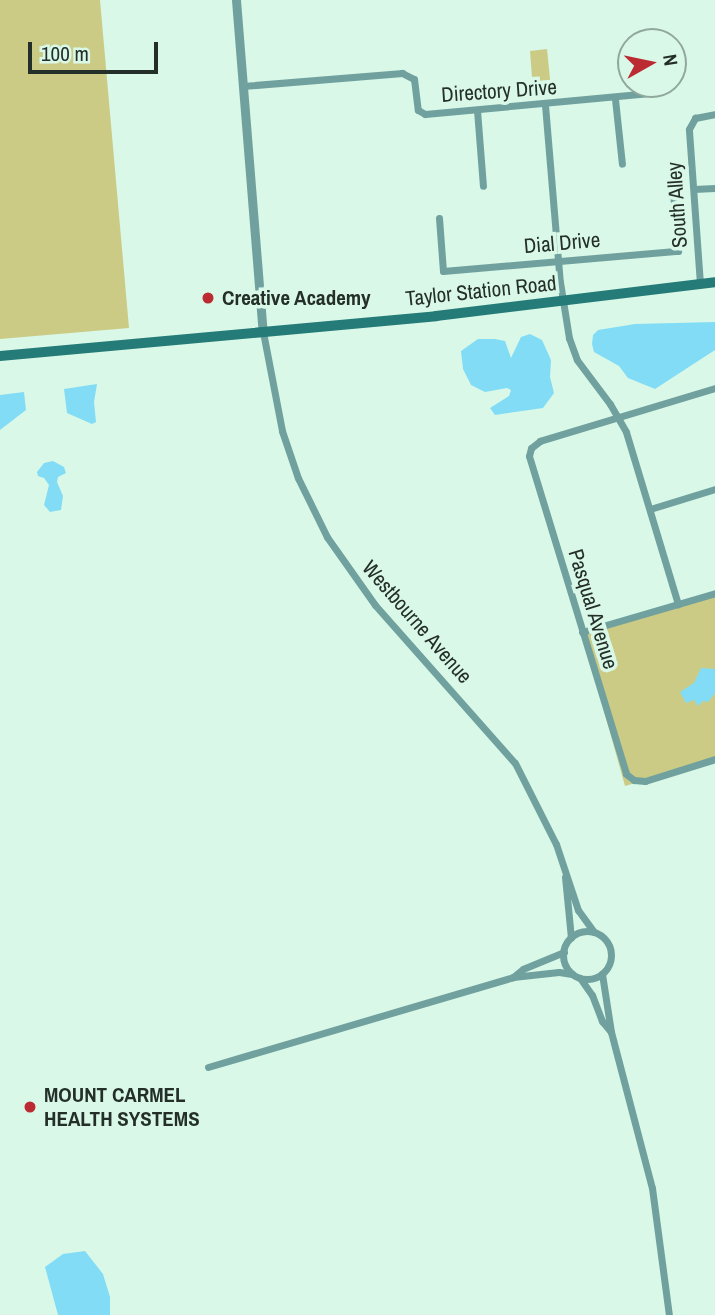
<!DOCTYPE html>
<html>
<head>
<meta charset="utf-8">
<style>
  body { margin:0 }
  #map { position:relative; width:715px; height:1315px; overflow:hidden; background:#d9f8e8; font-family:"Archivo Narrow",sans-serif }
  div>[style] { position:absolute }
  .green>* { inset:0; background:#cbcb85 }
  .water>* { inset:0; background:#82dcf6 }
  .minor>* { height:7px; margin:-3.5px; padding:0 3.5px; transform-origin:3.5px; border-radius:3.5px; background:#70a19e }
  .minor>.ring { margin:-3.5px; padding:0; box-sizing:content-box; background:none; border:7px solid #70a19e; border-radius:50% }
  .tertiary>* { height:9px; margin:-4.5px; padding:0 4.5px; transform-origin:4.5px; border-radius:4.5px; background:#70a19e }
  .secondary>* { height:10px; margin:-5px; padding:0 5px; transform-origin:5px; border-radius:5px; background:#257b77 }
  .dots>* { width:19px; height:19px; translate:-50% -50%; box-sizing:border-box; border:4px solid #d9f8e8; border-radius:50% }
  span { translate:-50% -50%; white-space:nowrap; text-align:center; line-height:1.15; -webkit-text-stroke:7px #d9f8e8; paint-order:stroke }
  .street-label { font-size:21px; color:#242f29 }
  .poi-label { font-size:21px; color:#242f29; font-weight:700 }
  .left { translate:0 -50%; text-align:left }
  .north { position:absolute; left:617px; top:28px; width:70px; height:70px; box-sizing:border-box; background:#d9f8e8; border:2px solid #91a89c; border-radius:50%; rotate:81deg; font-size:19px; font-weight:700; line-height:28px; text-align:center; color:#242f29 }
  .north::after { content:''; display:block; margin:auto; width:24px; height:32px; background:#bb2b31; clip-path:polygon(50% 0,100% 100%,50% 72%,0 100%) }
  .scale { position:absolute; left:28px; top:42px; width:130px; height:32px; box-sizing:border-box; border:4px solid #242f29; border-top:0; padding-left:9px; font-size:21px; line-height:24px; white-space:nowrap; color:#242f29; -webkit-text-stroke:5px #d9f8e8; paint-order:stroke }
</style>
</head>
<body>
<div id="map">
  <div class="green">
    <i style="clip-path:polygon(0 0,100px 0,129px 328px,0 339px)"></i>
    <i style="clip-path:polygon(547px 49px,551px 89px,533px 91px,530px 51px)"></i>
    <i style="clip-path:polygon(715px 593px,715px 759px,625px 786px,582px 632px)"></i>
  </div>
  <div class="water">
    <i style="clip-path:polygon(715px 322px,715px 350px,655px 389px,628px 378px,619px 366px,594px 352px,592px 344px,593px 335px,598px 330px,635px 324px)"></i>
    <i style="clip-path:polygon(530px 334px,542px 340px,551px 360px,550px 377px,554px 393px,543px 408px,495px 415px,490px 408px,509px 396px,511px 390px,507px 388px,485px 392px,471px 385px,463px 369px,461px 351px,478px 339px,495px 339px,505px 341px,511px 358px,521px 337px)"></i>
    <i style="clip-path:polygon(97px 384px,94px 402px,96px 422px,92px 424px,67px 413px,64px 389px)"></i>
    <i style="clip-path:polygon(24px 392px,26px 410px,0 430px,0 395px)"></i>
    <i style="clip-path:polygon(53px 461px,64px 467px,66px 473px,58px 477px,57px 482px,63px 496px,61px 510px,50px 512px,44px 505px,49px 485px,44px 478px,38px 476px,37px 472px,44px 463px)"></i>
    <i style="clip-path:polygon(701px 668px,715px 669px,715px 693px,708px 702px,703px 701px,698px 706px,694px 700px,686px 703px,680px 692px,694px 683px)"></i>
    <i style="clip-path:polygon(85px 1251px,103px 1274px,110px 1297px,110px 1315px,58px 1315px,45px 1267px,63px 1254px)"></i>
  </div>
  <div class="minor">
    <i style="left:243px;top:86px;width:160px;rotate:-4.7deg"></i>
    <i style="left:402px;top:73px;width:13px;rotate:27deg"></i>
    <i style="left:414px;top:79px;width:31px;rotate:83deg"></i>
    <i style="left:418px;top:110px;width:8px;rotate:30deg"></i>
    <i style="left:425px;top:114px;width:237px;rotate:-5.3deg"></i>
    <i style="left:615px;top:99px;width:65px;rotate:83.9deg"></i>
    <i style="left:545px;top:105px;width:178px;rotate:85.2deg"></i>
    <i style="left:560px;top:282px;width:57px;rotate:80.9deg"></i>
    <i style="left:569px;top:338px;width:23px;rotate:70deg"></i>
    <i style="left:577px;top:360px;width:55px;rotate:53.1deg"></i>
    <i style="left:610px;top:404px;width:32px;rotate:60deg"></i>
    <i style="left:626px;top:432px;width:180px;rotate:73.2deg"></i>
    <i style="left:477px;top:110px;width:76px;rotate:85.5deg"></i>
    <i style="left:694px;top:189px;width:21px;rotate:-3deg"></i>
    <i style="left:439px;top:218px;width:53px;rotate:85.7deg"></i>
    <i style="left:443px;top:271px;width:236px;rotate:-4.9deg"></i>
    <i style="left:678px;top:251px;width:58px;rotate:-94.9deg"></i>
    <i style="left:700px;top:284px;width:155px;rotate:-94.1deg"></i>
    <i style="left:689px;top:129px;width:13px;rotate:-61deg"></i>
    <i style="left:695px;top:118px;width:20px;rotate:-11deg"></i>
    <i style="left:263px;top:332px;width:101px;rotate:79.1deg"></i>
    <i style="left:282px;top:431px;width:50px;rotate:71.2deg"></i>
    <i style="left:298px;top:478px;width:66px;rotate:63.8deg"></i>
    <i style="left:327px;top:537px;width:83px;rotate:54.8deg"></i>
    <i style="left:375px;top:605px;width:211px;rotate:48.5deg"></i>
    <i style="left:515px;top:763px;width:91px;rotate:63.2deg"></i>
    <i style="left:556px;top:844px;width:70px;rotate:71.6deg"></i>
    <i style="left:578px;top:910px;width:27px;rotate:54deg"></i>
    <i style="left:715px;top:388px;width:183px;rotate:163.2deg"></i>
    <i style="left:540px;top:441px;width:11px;rotate:142deg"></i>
    <i style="left:531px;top:448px;width:8px;rotate:104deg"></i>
    <i style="left:529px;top:456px;width:332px;rotate:73deg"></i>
    <i style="left:626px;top:774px;width:10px;rotate:37deg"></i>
    <i style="left:634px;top:780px;width:11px;rotate:5deg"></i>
    <i style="left:645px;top:781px;width:73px;rotate:-17.4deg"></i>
    <i style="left:650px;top:509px;width:68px;rotate:-17.1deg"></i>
    <i style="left:582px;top:632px;width:139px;rotate:-16.3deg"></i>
    <i style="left:565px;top:877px;width:61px;rotate:84.4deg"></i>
    <i class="ring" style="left:563px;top:931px;width:41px;height:41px"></i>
    <i style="left:564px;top:952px;width:44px;rotate:157.5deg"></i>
    <i style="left:523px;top:969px;width:13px;rotate:141deg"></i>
    <i style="left:513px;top:977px;width:46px;rotate:-6.2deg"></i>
    <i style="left:559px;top:972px;width:13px;rotate:9deg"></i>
    <i style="left:580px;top:978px;width:21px;rotate:55deg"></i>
    <i style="left:592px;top:995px;width:28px;rotate:69deg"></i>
    <i style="left:602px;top:1021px;width:14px;rotate:51deg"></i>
    <i style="left:611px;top:1032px;width:59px;rotate:-98.8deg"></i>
    <i style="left:611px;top:1032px;width:161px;rotate:75.3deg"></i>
    <i style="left:652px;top:1188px;width:128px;rotate:82.4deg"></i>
    <i style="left:208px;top:1067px;width:318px;rotate:-16.4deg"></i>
  </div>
  <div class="tertiary">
    <i style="left:236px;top:0;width:333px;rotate:85.4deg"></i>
  </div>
  <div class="secondary">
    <i style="left:0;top:356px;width:438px;rotate:-5.2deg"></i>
    <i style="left:436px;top:316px;width:281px;rotate:-6.9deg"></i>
  </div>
  <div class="dots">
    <i style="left:208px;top:298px;background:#bb2b31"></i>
    <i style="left:30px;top:1107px;background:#bb2b31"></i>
  </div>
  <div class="street-label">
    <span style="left:499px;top:91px;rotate:-4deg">Directory Drive</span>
    <span style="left:677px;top:205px;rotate:-94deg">South Alley</span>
    <span style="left:562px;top:243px;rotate:-5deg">Dial Drive</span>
    <span style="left:481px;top:291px;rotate:-6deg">Taylor Station Road</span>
    <span style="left:593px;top:609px;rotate:73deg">Pasqual Avenue</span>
    <span style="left:417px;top:622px;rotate:49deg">Westbourne Avenue</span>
  </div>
  <div class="poi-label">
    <span class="left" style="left:222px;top:298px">Creative Academy</span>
    <span class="left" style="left:44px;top:1107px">MOUNT CARMEL<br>HEALTH SYSTEMS</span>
  </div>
  <div class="north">N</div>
  <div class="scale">100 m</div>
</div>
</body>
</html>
